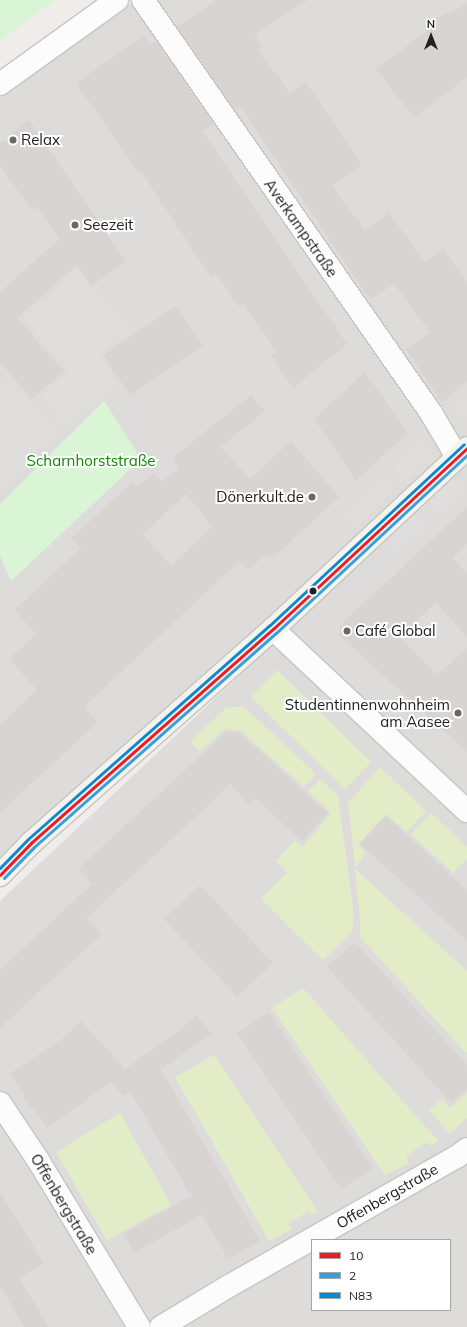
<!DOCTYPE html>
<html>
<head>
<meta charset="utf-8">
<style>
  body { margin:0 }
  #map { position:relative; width:467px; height:1327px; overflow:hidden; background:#efecea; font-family:Mulish,sans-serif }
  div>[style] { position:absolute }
  .residential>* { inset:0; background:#dedcdb }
  .grass>* { inset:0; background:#e2edc8 }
  .park>* { inset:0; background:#daf5d5 }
  .parking>* { inset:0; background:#dfdedd }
  .building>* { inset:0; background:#d8d4d2 }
  .roads { filter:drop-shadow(1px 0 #c6c5c4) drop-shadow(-1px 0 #c6c5c4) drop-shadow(0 1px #c6c5c4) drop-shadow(0 -1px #c6c5c4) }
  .street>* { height:22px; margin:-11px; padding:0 11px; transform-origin:11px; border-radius:11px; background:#fdfcfc }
  .secondary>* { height:22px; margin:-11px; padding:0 11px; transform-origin:11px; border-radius:11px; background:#f4f3ec }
  .bus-1>* { height:3px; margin:-1.5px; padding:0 1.5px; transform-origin:1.5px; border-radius:1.5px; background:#ed1c24 }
  .bus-2>* { height:3px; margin:-1.5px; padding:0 1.5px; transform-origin:1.5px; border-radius:1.5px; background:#359ede }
  .bus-3>* { height:3px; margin:-1.5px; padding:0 1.5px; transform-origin:1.5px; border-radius:1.5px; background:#0e88d3 }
  .dots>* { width:11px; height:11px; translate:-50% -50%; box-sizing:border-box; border:2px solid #fff; border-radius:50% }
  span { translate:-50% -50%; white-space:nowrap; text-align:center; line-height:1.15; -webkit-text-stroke:4px #fff; paint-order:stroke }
  .poi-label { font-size:15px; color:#212121 }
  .left { translate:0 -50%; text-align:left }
  .right { translate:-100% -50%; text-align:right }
  .street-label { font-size:15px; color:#212121 }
  .park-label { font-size:15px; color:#138707 }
  .legend { position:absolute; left:311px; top:1239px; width:140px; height:72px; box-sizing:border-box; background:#fff; border:1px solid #a6a6a6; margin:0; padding:5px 7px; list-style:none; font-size:12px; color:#212121 }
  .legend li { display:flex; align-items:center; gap:8px; height:20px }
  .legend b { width:20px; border:1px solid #a6a6a6 }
  .north { position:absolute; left:411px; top:16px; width:40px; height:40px; -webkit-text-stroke:3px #fff; paint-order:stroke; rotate:0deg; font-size:11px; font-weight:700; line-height:16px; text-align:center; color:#212121 }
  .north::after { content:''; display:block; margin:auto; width:14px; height:18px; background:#212121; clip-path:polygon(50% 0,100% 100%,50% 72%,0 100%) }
</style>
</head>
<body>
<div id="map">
  <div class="residential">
    <i style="clip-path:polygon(135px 0,467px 0,467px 439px,0 861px,0 97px)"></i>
    <i style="clip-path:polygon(evenodd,467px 461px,467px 1327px,0 1327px,0 901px,467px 461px,312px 1240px,450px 1240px,450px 1310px,312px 1310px,312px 1240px)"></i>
  </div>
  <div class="grass">
    <i style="clip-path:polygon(277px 670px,371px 762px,345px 789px,251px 697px)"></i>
    <i style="clip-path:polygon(227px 707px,244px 707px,316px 774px,304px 787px,240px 730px,226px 729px,200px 751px,190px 742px)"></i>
    <i style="clip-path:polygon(380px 767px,426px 811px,406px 832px,386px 814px,358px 844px,366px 853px,358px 863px,358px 868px,355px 865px,348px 803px)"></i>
    <i style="clip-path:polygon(320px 779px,338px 795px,354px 916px,352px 932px,323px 960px,261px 899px,287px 873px,276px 861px,295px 840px,302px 847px,331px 813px,308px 791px)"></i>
    <i style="clip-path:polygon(431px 813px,467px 847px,467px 859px,453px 873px,411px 834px)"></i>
    <i style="clip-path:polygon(355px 869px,467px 971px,467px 1054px,360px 937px,360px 920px)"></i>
    <i style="clip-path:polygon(303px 988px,438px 1141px,431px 1146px,427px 1142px,406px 1156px,409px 1163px,385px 1175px,272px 1008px)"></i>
    <i style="clip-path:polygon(214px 1055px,318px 1212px,313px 1215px,309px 1211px,289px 1223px,292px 1229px,269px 1241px,175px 1077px)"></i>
    <i style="clip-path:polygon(467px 1093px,467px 1118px,450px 1134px,429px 1110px,442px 1099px,450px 1108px)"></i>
    <i style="clip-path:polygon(120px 1113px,171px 1205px,107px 1240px,56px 1152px)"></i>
  </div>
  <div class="park">
    <i style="clip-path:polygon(0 0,55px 0,0 41px)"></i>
    <i style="clip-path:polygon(104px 401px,141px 459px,11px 581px,0 556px,0 504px)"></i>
  </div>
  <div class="parking">
    <i style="clip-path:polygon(76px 272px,127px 329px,97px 353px,117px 383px,65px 425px,42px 396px,70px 372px,25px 319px)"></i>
    <i style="clip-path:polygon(11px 381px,58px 429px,2px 487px,0 485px,0 391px)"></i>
    <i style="clip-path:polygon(467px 397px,467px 419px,456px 406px)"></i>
    <i style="clip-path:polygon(419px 443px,431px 456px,406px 480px,394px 467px)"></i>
    <i style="clip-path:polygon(453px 477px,465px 490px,440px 513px,428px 500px)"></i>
    <i style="clip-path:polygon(382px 478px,394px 491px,355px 528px,343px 515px)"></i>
    <i style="clip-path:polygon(412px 514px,424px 527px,399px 550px,387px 538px)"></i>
  </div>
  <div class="building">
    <i style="clip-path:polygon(216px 0,308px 0,255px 34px,263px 47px,258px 50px,290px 93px,306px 82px,362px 165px,332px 186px,365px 230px,389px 213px,425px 262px,443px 248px,467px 283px,467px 381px,442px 403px,406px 349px,430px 332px,394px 284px,370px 300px,240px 106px,235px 110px,177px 27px)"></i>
    <i style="clip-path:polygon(467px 4px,467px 77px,414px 118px,376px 69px,432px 27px,429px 21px)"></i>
    <i style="clip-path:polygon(145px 35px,151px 44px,156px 41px,214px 124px,203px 132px,347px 344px,293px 388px,271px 355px,277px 352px,243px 304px,239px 307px,216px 273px,211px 277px,142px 173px,140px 175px,76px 83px)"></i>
    <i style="clip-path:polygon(29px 120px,126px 262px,91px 286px,77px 265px,17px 318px,64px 371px,32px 399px,0 362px,0 292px,59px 239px,36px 206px,31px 210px,0 165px,0 144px)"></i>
    <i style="clip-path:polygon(176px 306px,203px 346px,130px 395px,103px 355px)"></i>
    <i style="clip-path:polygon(365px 372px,408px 433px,356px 481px,314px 419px)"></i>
    <i style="clip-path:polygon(evenodd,251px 395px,265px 411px,221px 447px,250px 479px,291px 441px,339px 497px,273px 558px,264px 556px,248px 570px,240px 561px,154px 641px,84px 707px,98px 722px,0 813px,0 725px,37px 690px,9px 659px,36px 634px,14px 610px,81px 548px,72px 538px,133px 481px,138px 486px,154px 473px,161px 482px,179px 469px,172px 458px,251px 395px,186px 494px,212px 527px,171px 565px,143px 535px,186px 494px)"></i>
    <i style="clip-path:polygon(467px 507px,467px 544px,453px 558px,467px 573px,467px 637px,436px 603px,400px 637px,437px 675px,467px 647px,467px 752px,340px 636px,340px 625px)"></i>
    <i style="clip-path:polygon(226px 732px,240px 733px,328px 813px,302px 841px,255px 798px,249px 805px,231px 784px,87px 918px,102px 934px,0 1028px,0 970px,92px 884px,78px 869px)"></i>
    <i style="clip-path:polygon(386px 816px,467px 890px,467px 941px,360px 844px)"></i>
    <i style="clip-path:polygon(200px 885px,273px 963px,237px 997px,164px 919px)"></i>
    <i style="clip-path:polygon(355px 942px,467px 1065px,467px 1089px,451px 1103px,327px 967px)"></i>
    <i style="clip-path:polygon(269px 1012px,373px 1168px,341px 1189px,237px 1033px)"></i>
    <i style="clip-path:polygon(196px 1015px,212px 1034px,161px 1069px,260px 1241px,228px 1259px,202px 1215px,134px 1253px,123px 1234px,191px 1196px,130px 1091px,124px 1096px,111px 1082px,47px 1128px,34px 1108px,29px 1108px,23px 1097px,24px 1093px,9px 1074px,63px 1038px,81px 1021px,125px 1069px,177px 1032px)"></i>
    <i style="clip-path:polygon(0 1192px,44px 1263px,19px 1278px,49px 1327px,24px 1327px,2px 1289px,0 1290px)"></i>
  </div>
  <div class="roads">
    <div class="street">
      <i style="left:143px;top:0;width:504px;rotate:55.11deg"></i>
      <i style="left:431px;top:413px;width:51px;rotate:59.4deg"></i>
      <i style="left:0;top:84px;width:144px;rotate:-35.7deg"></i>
      <i style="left:273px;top:629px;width:266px;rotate:43.2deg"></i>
      <i style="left:0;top:1103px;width:69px;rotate:56.3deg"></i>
      <i style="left:38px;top:1160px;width:195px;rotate:58.8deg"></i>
      <i style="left:161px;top:1327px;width:79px;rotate:-31.1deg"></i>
      <i style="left:229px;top:1286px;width:263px;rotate:-29.6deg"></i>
      <i style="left:458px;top:1156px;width:11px;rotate:-38deg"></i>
    </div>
    <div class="secondary">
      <i style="left:0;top:875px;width:45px;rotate:-45.9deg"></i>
      <i style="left:31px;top:843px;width:323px;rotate:-41.5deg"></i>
      <i style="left:273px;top:629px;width:265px;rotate:-43deg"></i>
    </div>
  </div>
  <div class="bus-1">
    <i style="left:0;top:875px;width:45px;rotate:-45.9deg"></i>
    <i style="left:31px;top:843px;width:323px;rotate:-41.5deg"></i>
    <i style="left:273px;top:629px;width:265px;rotate:-43deg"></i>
  </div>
  <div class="bus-2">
    <i style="left:4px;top:878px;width:43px;rotate:-45.9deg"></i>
    <i style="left:34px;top:847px;width:323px;rotate:-41.5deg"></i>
    <i style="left:276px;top:633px;width:261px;rotate:-43deg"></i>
  </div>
  <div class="bus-3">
    <i style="left:0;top:868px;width:40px;rotate:-46deg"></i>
    <i style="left:28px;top:839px;width:323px;rotate:-41.5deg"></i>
    <i style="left:270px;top:625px;width:265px;rotate:-43deg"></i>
  </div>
  <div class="dots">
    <i style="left:13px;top:140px;background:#696867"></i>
    <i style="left:75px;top:225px;background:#696867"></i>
    <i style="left:312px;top:497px;background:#696867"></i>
    <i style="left:313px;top:591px;background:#212121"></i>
    <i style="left:347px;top:631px;background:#696867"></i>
    <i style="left:458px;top:713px;background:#696867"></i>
  </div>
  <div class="poi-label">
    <span class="left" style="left:21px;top:140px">Relax</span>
    <span class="left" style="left:83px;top:225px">Seezeit</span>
    <span class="right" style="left:304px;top:497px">Dönerkult.de</span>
    <span class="left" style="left:355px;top:631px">Café Global</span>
    <span class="right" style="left:450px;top:713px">Studentinnenwohnheim<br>am Aasee</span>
  </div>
  <div class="street-label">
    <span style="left:301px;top:228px;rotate:55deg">Averkampstraße</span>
    <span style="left:387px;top:1196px;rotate:-30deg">Offenbergstraße</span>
    <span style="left:64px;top:1204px;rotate:59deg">Offenbergstraße</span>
  </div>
  <div class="park-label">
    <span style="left:91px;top:461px">Scharnhorststraße</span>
  </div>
  <ul class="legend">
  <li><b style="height:5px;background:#ed1c24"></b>10</li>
  <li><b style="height:5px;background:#359ede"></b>2</li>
  <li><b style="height:5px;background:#0e88d3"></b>N83</li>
  </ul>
  <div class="north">N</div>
</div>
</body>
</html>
